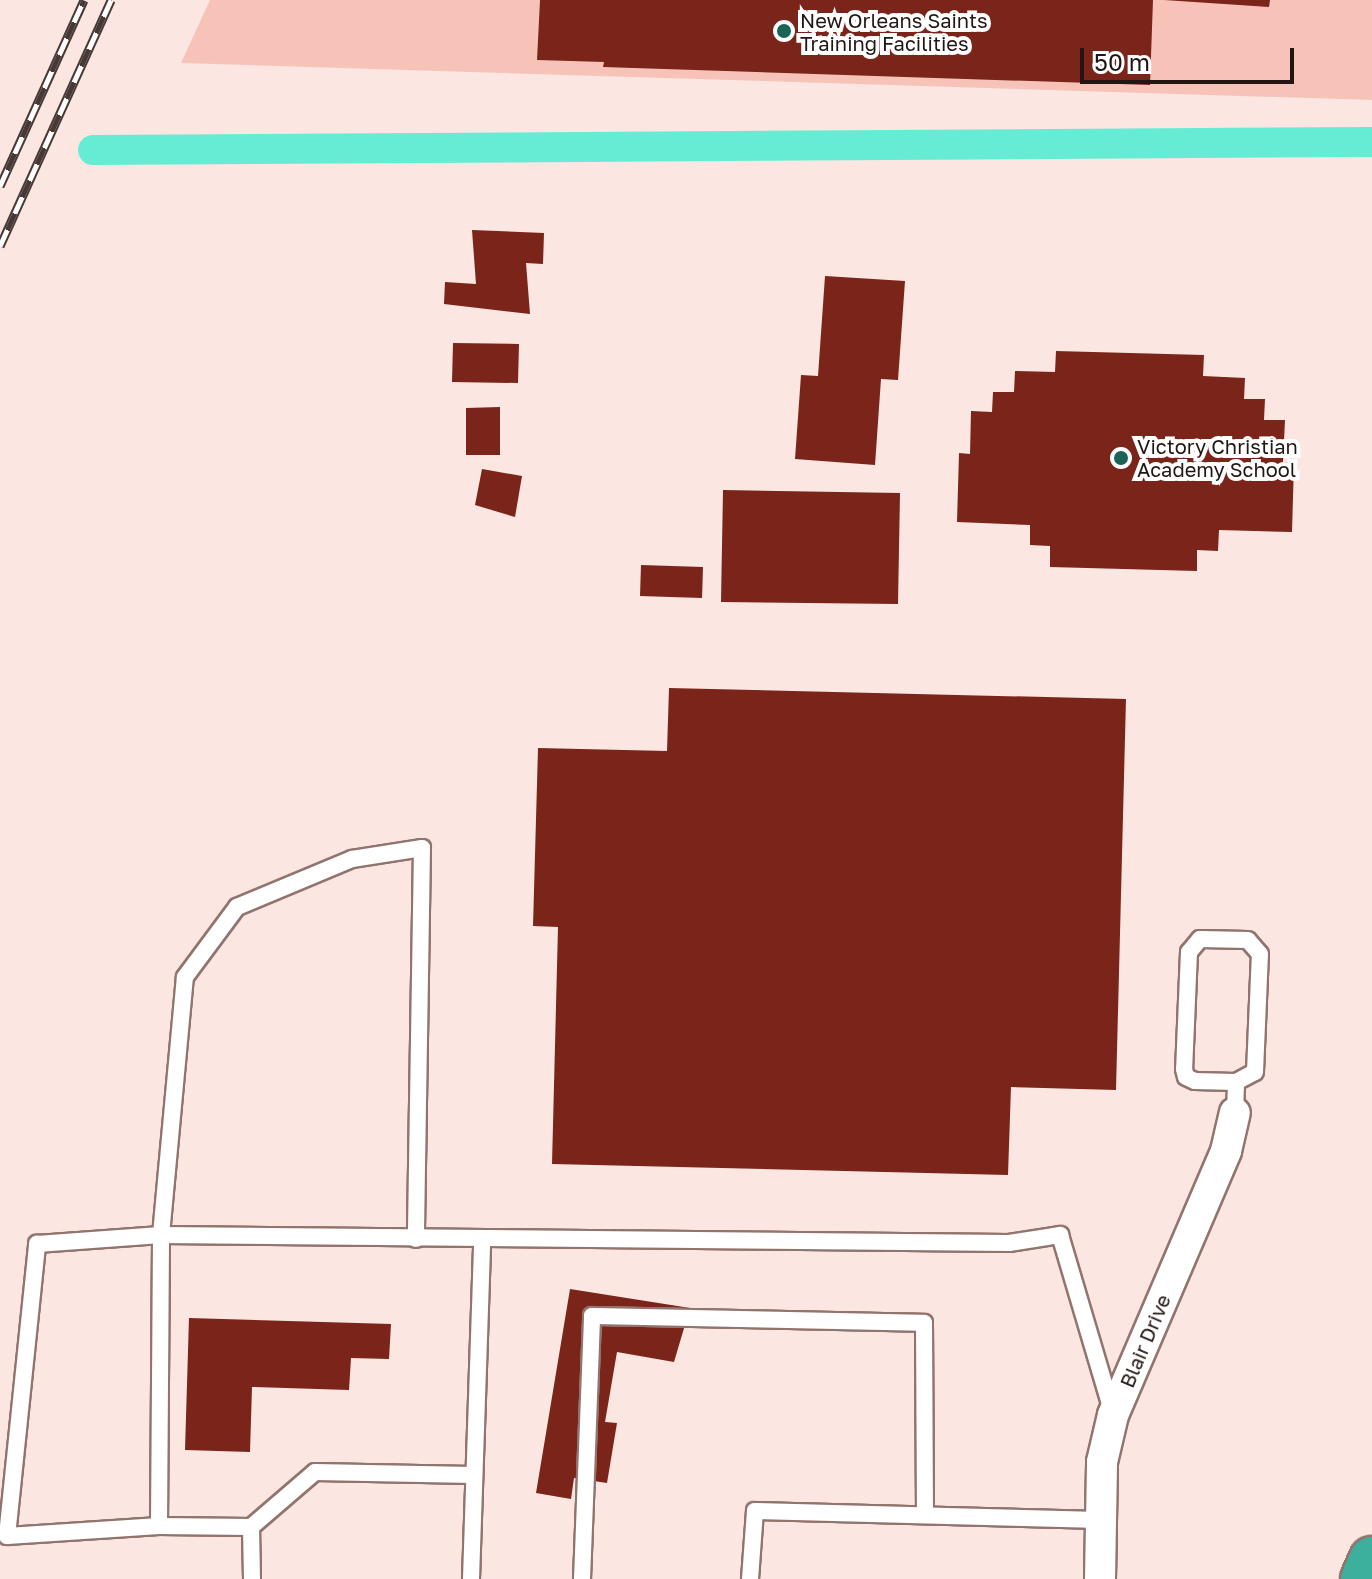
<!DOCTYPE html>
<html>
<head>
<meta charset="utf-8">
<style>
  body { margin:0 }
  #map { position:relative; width:1372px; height:1579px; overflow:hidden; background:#fbe6e2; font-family:"Golos Text",sans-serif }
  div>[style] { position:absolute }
  .green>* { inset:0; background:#f7c3b9 }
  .canal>* { height:30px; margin:-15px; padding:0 15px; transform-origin:15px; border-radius:15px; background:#66ecd5 }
  .building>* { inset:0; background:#7b241a }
  .roads { filter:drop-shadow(2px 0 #92746e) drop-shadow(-2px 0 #92746e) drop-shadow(0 2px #92746e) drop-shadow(0 -2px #92746e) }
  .lane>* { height:16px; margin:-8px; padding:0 8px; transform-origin:8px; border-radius:8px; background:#fff }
  .street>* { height:30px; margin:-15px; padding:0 15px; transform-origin:15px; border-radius:15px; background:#fff }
  .highway>* { height:44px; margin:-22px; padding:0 22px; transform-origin:22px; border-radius:22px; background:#3db09d }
  .rail>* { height:9px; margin-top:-4.5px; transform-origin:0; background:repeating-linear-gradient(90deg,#fff 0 18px,#463936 0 36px); box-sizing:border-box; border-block:2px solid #463936 }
  .dots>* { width:22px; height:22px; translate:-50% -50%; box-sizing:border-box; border:4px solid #fff; border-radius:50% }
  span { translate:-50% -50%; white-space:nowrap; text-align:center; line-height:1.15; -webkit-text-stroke:8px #fff; paint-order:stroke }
  .poi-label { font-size:20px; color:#221614 }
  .left { translate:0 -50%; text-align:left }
  .street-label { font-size:20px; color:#221614 }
  .scale { position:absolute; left:1080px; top:48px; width:214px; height:36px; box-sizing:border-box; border:4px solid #221614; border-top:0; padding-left:10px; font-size:24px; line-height:28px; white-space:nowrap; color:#221614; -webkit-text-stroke:6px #fff; paint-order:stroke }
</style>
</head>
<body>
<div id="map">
  <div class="green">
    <i style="clip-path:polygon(210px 0,1372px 0,1372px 100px,181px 63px)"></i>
  </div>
  <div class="canal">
    <i style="left:93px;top:150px;width:1279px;rotate:-0.36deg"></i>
  </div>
  <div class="building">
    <i style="clip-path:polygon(540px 0,1153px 0,1150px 85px,603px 67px,604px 62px,537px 60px)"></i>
    <i style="clip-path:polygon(1164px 0,1270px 0,1269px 7px)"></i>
    <i style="clip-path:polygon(472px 230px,544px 233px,543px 264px,526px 263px,530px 314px,444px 304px,445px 282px,476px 284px)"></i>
    <i style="clip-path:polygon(825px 276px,905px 281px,898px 380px,881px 379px,875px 465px,795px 459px,801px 375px,818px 376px)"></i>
    <i style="clip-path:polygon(453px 343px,519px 344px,518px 383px,452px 382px)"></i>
    <i style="clip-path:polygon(1056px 351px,1204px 355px,1203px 376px,1245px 378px,1244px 399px,1265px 399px,1264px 420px,1285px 420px,1283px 462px,1294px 463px,1292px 532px,1219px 530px,1218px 551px,1197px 550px,1197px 571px,1050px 567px,1050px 546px,1030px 545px,1030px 525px,957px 522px,959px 453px,970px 454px,971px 411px,992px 412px,993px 392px,1014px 392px,1015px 371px,1055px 372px)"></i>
    <i style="clip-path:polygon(500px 407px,500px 455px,466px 455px,466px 408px)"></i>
    <i style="clip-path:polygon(482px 469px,522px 476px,515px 517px,475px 505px)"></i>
    <i style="clip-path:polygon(723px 490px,900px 493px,898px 604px,721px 602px)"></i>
    <i style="clip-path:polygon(641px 565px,703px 567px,702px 598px,640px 596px)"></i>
    <i style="clip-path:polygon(669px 688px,1126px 699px,1116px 1090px,1011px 1087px,1008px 1175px,552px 1164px,558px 927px,533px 926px,538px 748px,667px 751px)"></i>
    <i style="clip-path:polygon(570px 1289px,690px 1308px,674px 1362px,617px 1352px,605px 1422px,617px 1423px,607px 1483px,574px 1478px,571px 1499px,536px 1493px)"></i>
    <i style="clip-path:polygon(189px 1318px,391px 1324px,389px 1359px,351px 1358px,349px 1390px,252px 1387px,250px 1452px,185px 1450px)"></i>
  </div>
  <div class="roads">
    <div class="lane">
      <i style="left:1235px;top:1113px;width:31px;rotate:-88deg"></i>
      <i style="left:1236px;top:1082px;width:21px;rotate:-28deg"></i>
      <i style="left:1255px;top:1072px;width:118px;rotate:-87.6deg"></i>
      <i style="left:1260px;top:954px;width:18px;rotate:-131deg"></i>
      <i style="left:1248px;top:940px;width:48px;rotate:-178.8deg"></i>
      <i style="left:1200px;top:939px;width:17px;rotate:130deg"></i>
      <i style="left:1189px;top:952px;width:117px;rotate:92.4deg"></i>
      <i style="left:1184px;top:1069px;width:8px;rotate:76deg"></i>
      <i style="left:1186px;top:1077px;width:10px;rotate:24deg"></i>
      <i style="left:1195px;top:1081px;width:41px;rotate:1.4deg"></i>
      <i style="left:159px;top:1526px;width:291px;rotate:-89.6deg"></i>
      <i style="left:161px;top:1235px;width:259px;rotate:-84.7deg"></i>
      <i style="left:185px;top:977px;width:87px;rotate:-53.4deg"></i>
      <i style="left:237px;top:907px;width:125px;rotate:-22.7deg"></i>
      <i style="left:352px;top:859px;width:71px;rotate:-8.9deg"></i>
      <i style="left:422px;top:848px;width:391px;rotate:90.9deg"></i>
      <i style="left:251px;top:1527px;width:84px;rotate:-40.7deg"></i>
      <i style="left:315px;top:1472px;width:158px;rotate:1.1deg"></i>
      <i style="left:252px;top:1579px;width:52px;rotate:-91.1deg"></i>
      <i style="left:251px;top:1527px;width:92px;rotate:-179.4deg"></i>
      <i style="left:159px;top:1526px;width:152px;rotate:176.2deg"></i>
      <i style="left:7px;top:1536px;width:294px;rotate:-84.1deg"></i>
      <i style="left:37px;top:1244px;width:124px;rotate:-4.2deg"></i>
      <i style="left:161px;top:1235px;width:848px;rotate:0.54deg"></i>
      <i style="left:1009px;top:1243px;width:52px;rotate:-8.9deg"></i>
      <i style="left:1060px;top:1235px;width:183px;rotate:73.5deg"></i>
      <i style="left:471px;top:1579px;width:340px;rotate:-88.1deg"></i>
      <i style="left:582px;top:1579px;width:263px;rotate:-87.8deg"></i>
      <i style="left:592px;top:1316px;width:332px;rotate:1.2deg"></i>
      <i style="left:924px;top:1323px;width:192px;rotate:89.7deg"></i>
      <i style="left:750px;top:1579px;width:68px;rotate:-85.8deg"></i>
      <i style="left:755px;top:1511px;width:346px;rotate:1.5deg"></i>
    </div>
    <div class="street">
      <i style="left:1100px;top:1579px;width:117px;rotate:-89deg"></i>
      <i style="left:1102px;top:1462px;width:48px;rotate:-76.8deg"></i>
      <i style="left:1113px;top:1415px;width:287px;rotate:-66.8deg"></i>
      <i style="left:1226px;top:1151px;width:39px;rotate:-77deg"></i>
    </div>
    <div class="highway">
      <i style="left:1363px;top:1579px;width:22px;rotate:-66deg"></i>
    </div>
  </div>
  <div class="rail">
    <i style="left:0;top:186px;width:204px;rotate:-65.7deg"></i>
    <i style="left:0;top:246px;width:270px;rotate:-65.7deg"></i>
  </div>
  <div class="dots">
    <i style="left:784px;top:31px;background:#1b6357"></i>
    <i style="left:1121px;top:458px;background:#1b6357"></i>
  </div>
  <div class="poi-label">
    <span class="left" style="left:800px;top:32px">New Orleans Saints<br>Training Facilities</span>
    <span class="left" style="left:1137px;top:458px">Victory Christian<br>Academy School</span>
  </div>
  <div class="street-label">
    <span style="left:1145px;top:1341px;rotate:-67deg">Blair Drive</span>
  </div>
  <div class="scale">50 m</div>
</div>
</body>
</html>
